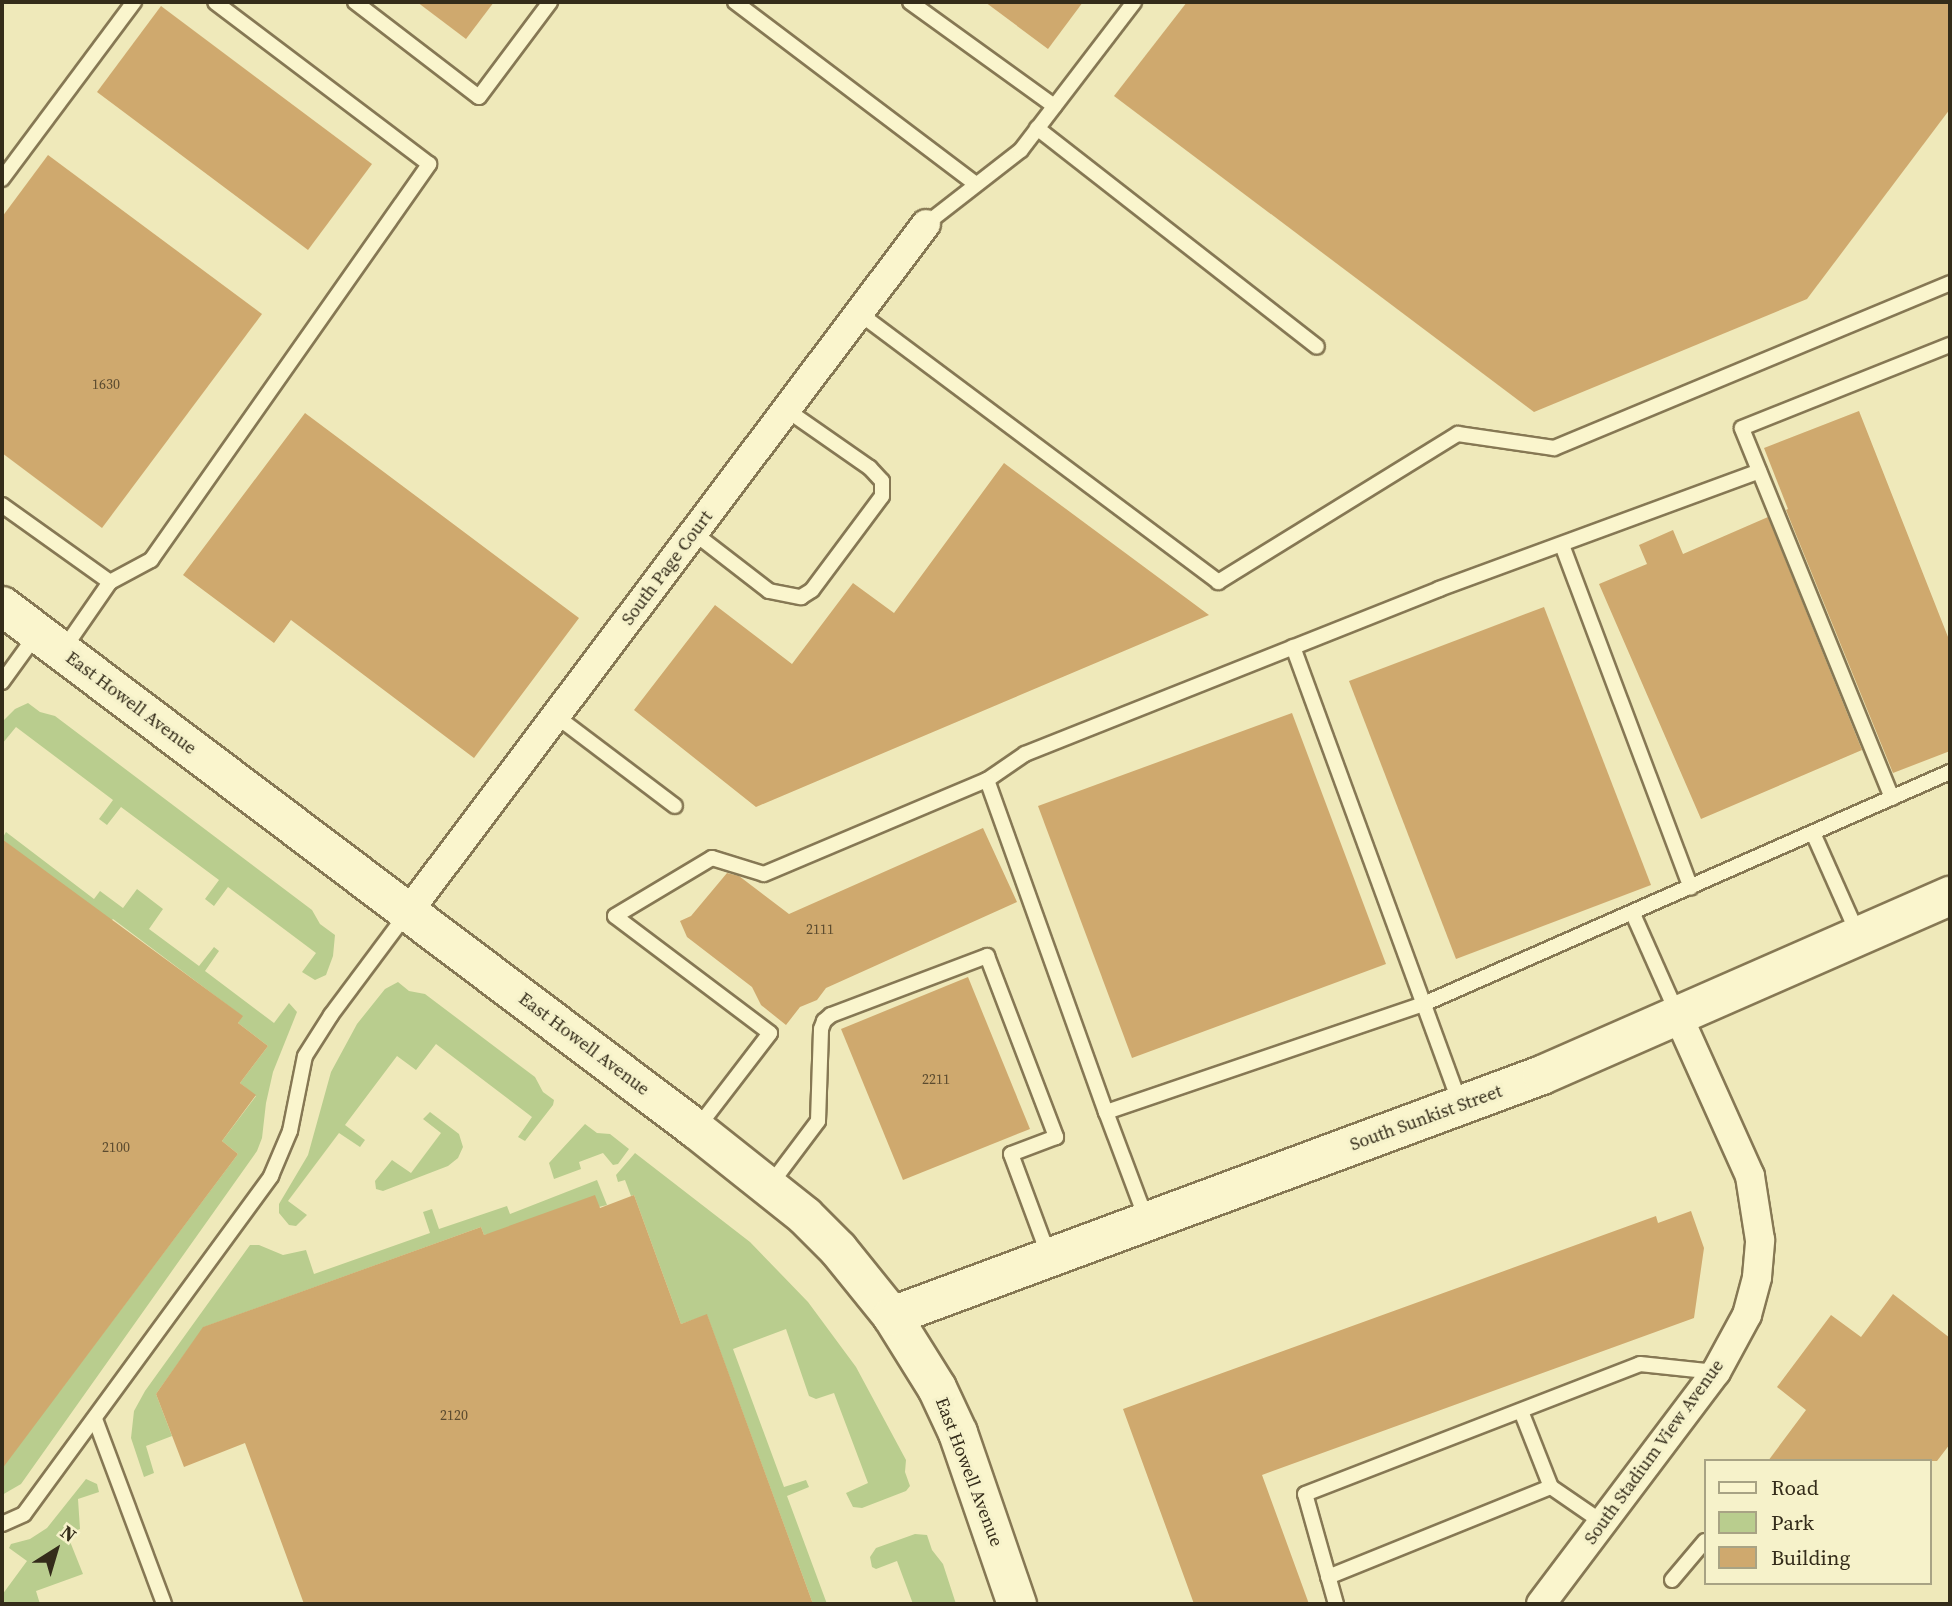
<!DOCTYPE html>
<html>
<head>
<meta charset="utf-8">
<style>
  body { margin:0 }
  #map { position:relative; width:1952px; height:1606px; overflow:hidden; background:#efe9ba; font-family:"Source Serif 4",serif }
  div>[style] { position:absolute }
  .green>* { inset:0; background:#b9cd8e }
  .building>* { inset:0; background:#cfa96e }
  .roads { filter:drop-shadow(2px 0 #867854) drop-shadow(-2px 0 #867854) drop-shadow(0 2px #867854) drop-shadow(0 -2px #867854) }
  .lane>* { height:14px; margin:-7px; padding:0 7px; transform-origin:7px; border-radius:7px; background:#faf5cd }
  .street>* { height:28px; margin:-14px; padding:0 14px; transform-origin:14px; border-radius:14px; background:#faf5cd }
  .secondary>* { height:38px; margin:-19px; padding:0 19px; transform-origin:19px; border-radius:19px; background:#faf5cd }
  span { translate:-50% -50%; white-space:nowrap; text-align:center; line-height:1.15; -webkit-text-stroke:6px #f6f2ca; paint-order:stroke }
  .number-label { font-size:14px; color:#5b4b2f }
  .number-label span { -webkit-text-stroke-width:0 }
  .street-label { font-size:18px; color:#342c1a }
  .frame { position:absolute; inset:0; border:4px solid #342c1a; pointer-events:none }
  .legend { position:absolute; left:1704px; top:1459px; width:228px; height:126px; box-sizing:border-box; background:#f6f2ca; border:2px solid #a8a384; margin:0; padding:9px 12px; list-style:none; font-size:21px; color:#342c1a }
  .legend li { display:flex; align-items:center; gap:14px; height:35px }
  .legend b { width:35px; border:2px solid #a8a384 }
  .north { position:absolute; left:21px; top:1515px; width:70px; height:70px; -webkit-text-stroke:5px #f6f2ca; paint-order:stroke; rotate:37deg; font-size:19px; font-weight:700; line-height:28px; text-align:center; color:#342c1a }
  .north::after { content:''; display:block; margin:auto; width:24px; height:32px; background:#342c1a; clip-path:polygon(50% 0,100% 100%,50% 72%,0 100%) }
</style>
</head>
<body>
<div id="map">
  <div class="green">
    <i style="clip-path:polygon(28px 703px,40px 712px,55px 716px,312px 910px,320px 924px,335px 935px,333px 956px,326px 975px,315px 980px,302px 972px,316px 953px,228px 887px,214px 906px,205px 899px,219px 880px,121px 807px,107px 825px,99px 819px,113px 800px,16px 727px,2px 744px,2px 722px,15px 709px)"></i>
    <i style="clip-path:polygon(6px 832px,94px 899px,100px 891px,123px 908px,137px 889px,163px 909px,149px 929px,199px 966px,214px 947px,219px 951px,205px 971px,274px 1023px,289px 1003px,297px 1012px,273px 1072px,266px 1103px,262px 1138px,257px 1151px,21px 1484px,2px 1495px,2px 1463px,4px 1465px,238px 1154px,222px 1141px,256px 1096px,240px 1083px,268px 1046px,238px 1023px,242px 1016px,113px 919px,107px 925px,2px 839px)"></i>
    <i style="clip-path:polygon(398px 982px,409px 991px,425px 994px,535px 1077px,543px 1092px,554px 1100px,553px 1105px,525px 1141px,518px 1137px,532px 1117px,436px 1044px,416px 1070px,397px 1056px,345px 1125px,365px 1140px,360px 1147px,339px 1133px,288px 1201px,307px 1215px,296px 1226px,289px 1225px,279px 1213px,279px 1204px,308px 1155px,331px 1072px,357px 1024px,385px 989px)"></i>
    <i style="clip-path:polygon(430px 1112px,459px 1134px,463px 1147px,458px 1158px,448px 1166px,383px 1191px,376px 1189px,375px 1181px,392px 1160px,411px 1173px,441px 1133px,423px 1119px)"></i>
    <i style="clip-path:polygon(585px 1124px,597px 1133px,610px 1134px,629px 1149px,618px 1164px,613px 1165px,603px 1153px,579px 1162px,581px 1169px,554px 1179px,549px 1163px)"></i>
    <i style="clip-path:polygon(635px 1153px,750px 1242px,808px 1302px,856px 1367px,906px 1460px,905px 1472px,910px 1486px,906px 1491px,862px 1508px,853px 1507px,846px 1493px,868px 1483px,834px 1393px,816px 1399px,809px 1396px,786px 1329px,733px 1349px,784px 1487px,806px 1480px,809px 1487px,787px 1496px,827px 1604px,813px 1604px,707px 1315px,681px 1324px,634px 1195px,631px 1196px,625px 1180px,618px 1182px,616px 1175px)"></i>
    <i style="clip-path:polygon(597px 1180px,607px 1205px,484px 1235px,481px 1227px,204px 1327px,156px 1394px,172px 1436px,146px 1446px,154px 1473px,144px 1477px,131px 1438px,134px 1411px,145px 1391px,250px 1245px,259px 1245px,283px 1255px,306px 1250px,314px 1274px,430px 1233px,423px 1212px,432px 1209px,439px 1229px,507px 1206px,510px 1214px)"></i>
    <i style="clip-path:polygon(86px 1479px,97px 1484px,99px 1492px,78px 1499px,80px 1529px,67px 1534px,83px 1574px,36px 1591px,40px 1604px,2px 1604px,2px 1595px,27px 1561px,9px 1548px,11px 1544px,30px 1539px,47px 1528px)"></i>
    <i style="clip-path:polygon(915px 1534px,927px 1535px,932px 1550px,943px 1564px,956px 1604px,913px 1604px,897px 1561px,876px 1569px,872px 1567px,870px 1557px,876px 1548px)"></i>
  </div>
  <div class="building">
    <i style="clip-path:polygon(417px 2px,494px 2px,466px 39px)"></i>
    <i style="clip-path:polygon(985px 2px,1083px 2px,1048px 49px)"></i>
    <i style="clip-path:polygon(1187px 2px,1950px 2px,1950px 109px,1807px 299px,1534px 412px,1114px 96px)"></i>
    <i style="clip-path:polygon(161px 6px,372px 164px,308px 250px,97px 92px)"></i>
    <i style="clip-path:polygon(48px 155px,262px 314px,102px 528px,2px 453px,2px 217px)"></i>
    <i style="clip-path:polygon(1859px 411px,1950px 642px,1950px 751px,1893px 773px,1786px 510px,1788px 509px,1764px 448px)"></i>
    <i style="clip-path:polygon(305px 413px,579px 618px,474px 758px,291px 620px,274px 643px,183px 575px)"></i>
    <i style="clip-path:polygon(1004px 463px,1209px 615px,756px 807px,634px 710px,715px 605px,792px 664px,853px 583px,894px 613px)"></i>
    <i style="clip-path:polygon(1768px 517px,1862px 750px,1701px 819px,1599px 584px,1647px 564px,1639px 545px,1673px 530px,1683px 554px)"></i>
    <i style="clip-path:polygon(1544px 607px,1651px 885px,1456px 959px,1349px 681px)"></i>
    <i style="clip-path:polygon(1292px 713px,1386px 964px,1132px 1058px,1038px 806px)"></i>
    <i style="clip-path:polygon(983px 828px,1017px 902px,826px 988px,817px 1000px,800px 1007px,786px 1025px,761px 1005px,752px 987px,687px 937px,680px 921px,691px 916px,727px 873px,739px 876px,789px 914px)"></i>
    <i style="clip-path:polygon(2px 839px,243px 1016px,238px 1023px,268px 1046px,240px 1083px,256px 1095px,222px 1141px,238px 1154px,2px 1469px)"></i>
    <i style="clip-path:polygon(968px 977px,1030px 1129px,903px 1180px,841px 1029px)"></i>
    <i style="clip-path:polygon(595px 1195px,600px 1208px,634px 1195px,681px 1324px,707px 1314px,813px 1604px,304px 1604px,245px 1443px,184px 1467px,156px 1394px,203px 1327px,481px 1227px,484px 1235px)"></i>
    <i style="clip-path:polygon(1691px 1211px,1704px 1248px,1694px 1318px,1262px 1475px,1309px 1604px,1194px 1604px,1123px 1409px,1656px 1216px,1658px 1223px)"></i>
    <i style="clip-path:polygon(1893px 1294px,1950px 1338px,1950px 1444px,1937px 1461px,1768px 1461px,1806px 1410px,1777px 1387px,1831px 1315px,1861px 1337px)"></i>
  </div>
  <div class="roads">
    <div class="lane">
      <i style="left:355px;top:2px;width:156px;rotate:37.5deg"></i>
      <i style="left:479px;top:97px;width:119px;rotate:-53.2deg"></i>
      <i style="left:735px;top:2px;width:302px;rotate:37.1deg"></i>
      <i style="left:910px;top:2px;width:178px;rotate:35.8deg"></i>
      <i style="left:1037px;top:128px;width:355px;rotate:38deg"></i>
      <i style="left:2px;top:179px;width:221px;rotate:-53.3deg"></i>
      <i style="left:926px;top:224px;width:120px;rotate:-37.9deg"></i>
      <i style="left:1021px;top:150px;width:186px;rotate:-52.6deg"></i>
      <i style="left:859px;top:313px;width:449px;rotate:36.8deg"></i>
      <i style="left:1218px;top:582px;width:282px;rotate:-31.7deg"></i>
      <i style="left:1458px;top:434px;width:97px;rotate:8.3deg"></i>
      <i style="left:1554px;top:448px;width:429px;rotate:-22.6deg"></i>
      <i style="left:2px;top:505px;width:133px;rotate:35.5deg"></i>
      <i style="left:110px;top:582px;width:83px;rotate:124.7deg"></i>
      <i style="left:694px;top:533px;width:95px;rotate:37.7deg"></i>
      <i style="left:769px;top:591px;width:33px;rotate:11deg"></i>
      <i style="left:801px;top:597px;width:13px;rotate:-32deg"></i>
      <i style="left:812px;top:590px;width:117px;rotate:-53.3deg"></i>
      <i style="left:882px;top:496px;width:15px;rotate:-90deg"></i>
      <i style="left:882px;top:481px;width:18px;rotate:-133deg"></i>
      <i style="left:870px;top:468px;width:101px;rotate:-145.1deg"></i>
      <i style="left:1562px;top:545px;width:366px;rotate:69.4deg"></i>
      <i style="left:110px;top:582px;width:47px;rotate:-28.2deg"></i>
      <i style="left:151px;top:560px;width:484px;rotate:-54.9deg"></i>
      <i style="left:429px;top:164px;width:268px;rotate:-142.9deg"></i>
      <i style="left:1293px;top:647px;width:487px;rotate:69.9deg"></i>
      <i style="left:2px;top:682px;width:58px;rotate:-54.1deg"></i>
      <i style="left:556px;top:716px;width:149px;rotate:37.1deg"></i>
      <i style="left:987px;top:780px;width:46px;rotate:-34.4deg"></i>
      <i style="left:1025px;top:754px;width:446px;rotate:-21.7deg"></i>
      <i style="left:1439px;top:589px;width:341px;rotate:-20.2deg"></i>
      <i style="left:1892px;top:798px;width:399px;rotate:-112.1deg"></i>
      <i style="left:1742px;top:428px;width:224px;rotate:-21.8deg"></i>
      <i style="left:1813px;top:833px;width:111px;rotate:66deg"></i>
      <i style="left:1633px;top:914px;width:111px;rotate:66deg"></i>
      <i style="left:698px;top:1127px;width:118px;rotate:-52.5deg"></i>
      <i style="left:770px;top:1033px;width:194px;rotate:-143deg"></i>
      <i style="left:615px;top:916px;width:113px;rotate:-30.9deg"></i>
      <i style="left:712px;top:858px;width:54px;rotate:17.1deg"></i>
      <i style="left:764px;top:874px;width:242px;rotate:-22.9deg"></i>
      <i style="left:987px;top:780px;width:353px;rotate:70.3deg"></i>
      <i style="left:770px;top:1185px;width:80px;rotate:-53.1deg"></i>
      <i style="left:818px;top:1121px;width:92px;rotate:-88.1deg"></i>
      <i style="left:821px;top:1029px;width:9px;rotate:-69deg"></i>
      <i style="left:824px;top:1021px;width:9px;rotate:-41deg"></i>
      <i style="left:831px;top:1015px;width:167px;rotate:-20.7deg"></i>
      <i style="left:987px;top:956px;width:194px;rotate:69.1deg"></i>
      <i style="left:1056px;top:1137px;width:48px;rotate:159.3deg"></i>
      <i style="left:1011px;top:1154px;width:109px;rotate:69.6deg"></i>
      <i style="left:1147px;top:1221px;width:116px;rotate:-110.6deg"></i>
      <i style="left:1106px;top:1112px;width:338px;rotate:-18.8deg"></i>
      <i style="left:1426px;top:1003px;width:573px;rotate:-23.79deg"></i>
      <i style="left:1521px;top:1411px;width:82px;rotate:68.5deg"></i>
      <i style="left:95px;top:1419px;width:197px;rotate:69.5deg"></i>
      <i style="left:2px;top:1524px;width:24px;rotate:-24deg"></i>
      <i style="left:24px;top:1514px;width:419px;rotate:-53.8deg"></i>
      <i style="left:271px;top:1176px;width:49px;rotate:-67.1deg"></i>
      <i style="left:290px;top:1131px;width:76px;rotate:-78.7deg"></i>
      <i style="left:305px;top:1056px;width:49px;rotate:-57.6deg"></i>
      <i style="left:331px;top:1015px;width:127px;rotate:-53.3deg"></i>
      <i style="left:1328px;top:1577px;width:240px;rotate:-22deg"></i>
      <i style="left:1551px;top:1487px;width:62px;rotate:34.5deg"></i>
      <i style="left:1672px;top:1580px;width:51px;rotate:-49.8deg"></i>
      <i style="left:1336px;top:1604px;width:114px;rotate:-105.7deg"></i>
      <i style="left:1305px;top:1494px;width:359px;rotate:-21.2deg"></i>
      <i style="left:1640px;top:1364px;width:76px;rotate:6deg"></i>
    </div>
    <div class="street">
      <i style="left:408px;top:912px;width:861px;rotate:-53.02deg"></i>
      <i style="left:1541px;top:1604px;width:291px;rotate:-53deg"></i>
      <i style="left:1716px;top:1372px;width:65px;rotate:-61.5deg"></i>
      <i style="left:1747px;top:1315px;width:39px;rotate:-75deg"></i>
      <i style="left:1757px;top:1277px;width:37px;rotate:-85deg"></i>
      <i style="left:1760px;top:1240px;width:65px;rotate:-98.9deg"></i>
      <i style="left:1750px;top:1176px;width:175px;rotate:-114.2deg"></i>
    </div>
    <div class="secondary">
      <i style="left:2px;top:606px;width:870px;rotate:37.01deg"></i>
      <i style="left:697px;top:1130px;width:138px;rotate:38.5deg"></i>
      <i style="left:805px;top:1216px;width:47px;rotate:45deg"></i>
      <i style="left:838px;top:1249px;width:86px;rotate:51.1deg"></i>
      <i style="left:892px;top:1316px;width:85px;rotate:58deg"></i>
      <i style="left:937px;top:1388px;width:50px;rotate:65deg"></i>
      <i style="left:958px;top:1433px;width:181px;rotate:71deg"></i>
      <i style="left:892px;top:1316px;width:693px;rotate:-20.34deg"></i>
      <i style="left:1542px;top:1075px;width:446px;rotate:-23.7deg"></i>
    </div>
  </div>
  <div class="number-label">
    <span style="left:106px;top:384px">1630</span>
    <span style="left:820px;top:929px">2111</span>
    <span style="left:936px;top:1079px">2211</span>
    <span style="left:116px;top:1147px">2100</span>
    <span style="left:454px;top:1415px">2120</span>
  </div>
  <div class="street-label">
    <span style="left:667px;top:568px;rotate:-53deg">South Page Court</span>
    <span style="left:131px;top:703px;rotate:37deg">East Howell Avenue</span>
    <span style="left:584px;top:1044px;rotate:37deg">East Howell Avenue</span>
    <span style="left:1426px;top:1118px;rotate:-20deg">South Sunkist Street</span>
    <span style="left:1654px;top:1452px;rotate:-54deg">South Stadium View Avenue</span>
    <span style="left:969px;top:1472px;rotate:69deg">East Howell Avenue</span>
  </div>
  <div class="frame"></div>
  <ul class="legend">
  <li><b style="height:9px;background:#faf5cd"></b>Road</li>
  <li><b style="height:19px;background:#b9cd8e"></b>Park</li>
  <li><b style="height:19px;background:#cfa96e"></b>Building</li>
  </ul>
  <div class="north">N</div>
</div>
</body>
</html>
